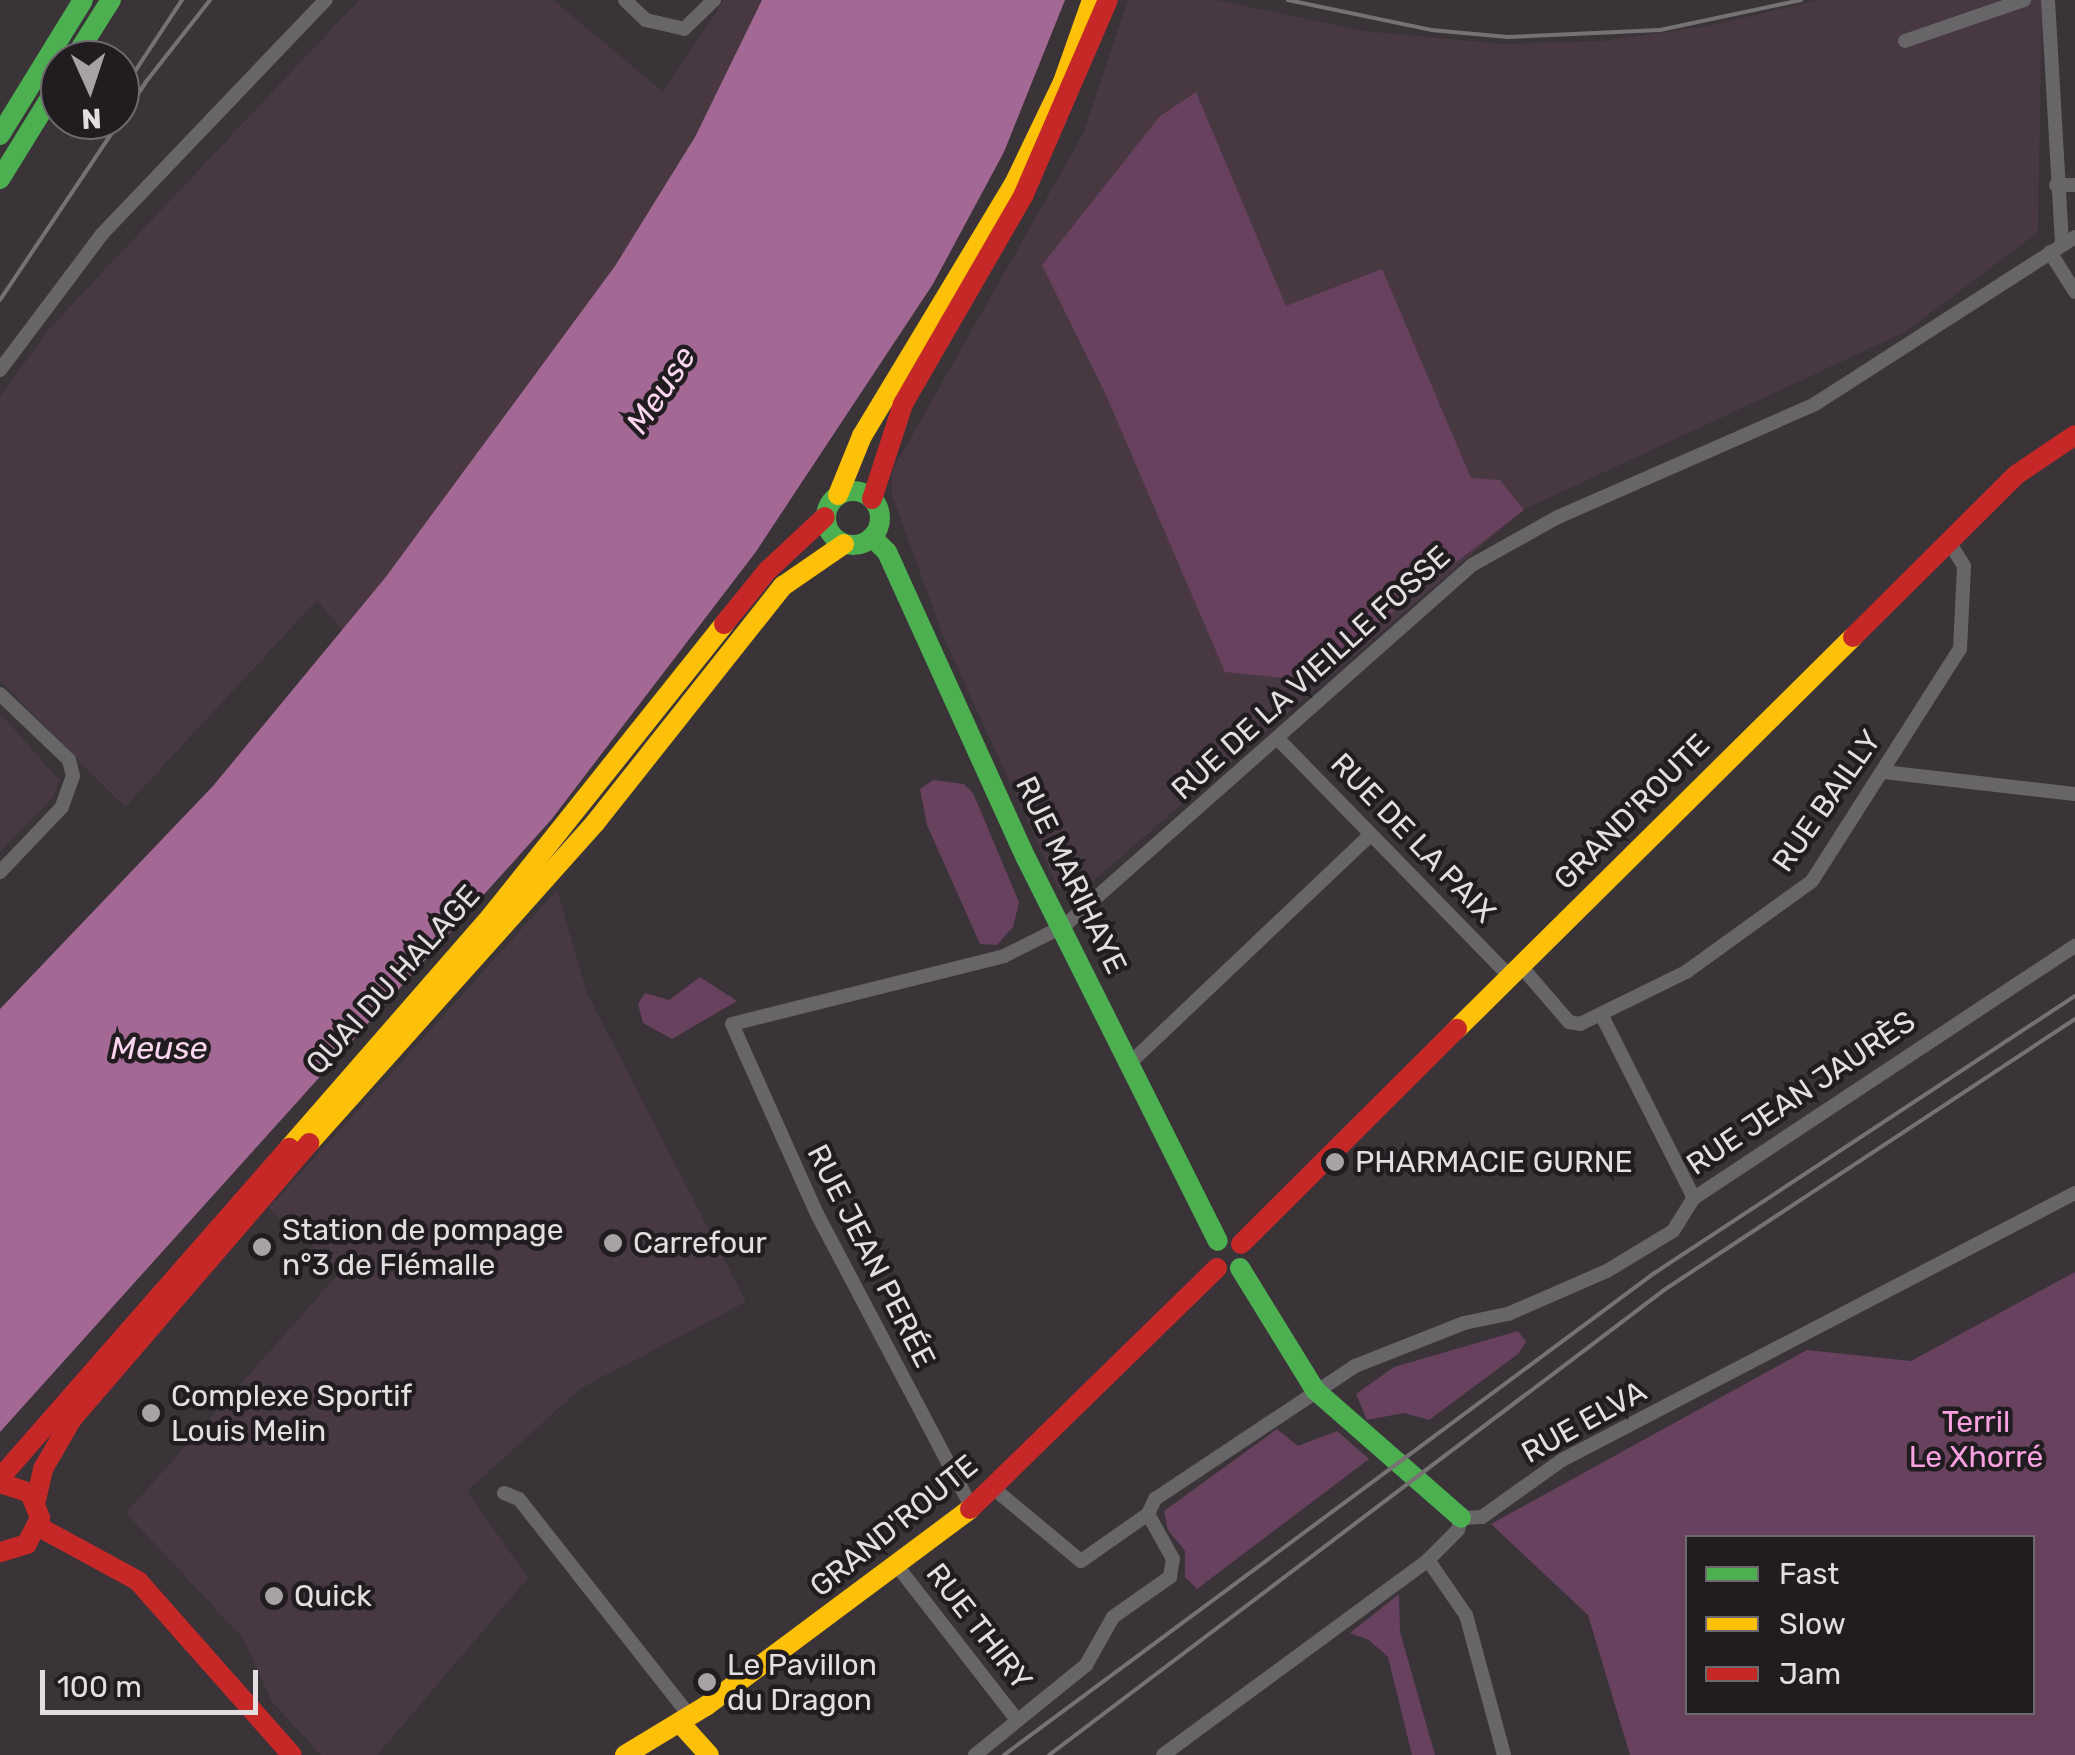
<!DOCTYPE html>
<html>
<head>
<meta charset="utf-8">
<style>
  body { margin:0 }
  #map { position:relative; width:2075px; height:1755px; overflow:hidden; background:#3a3438; font-family:Rubik,sans-serif }
  div>[style] { position:absolute }
  .built>* { inset:0; background:#473842 }
  .green>* { inset:0; background:#67415d }
  .water>* { inset:0; background:#a36893 }
  .street>* { height:14px; margin:-7px; padding:0 7px; transform-origin:7px; border-radius:7px; background:#676567 }
  .fast>* { height:20px; margin:-10px; padding:0 10px; transform-origin:10px; border-radius:10px; background:#4caf50 }
  .fast>.ring { margin:-10px; padding:0; box-sizing:content-box; background:none; border:20px solid #4caf50; border-radius:50% }
  .slow>* { height:20px; margin:-10px; padding:0 10px; transform-origin:10px; border-radius:10px; background:#ffc107 }
  .jam>* { height:20px; margin:-10px; padding:0 10px; transform-origin:10px; border-radius:10px; background:#c62828 }
  .rail>* { height:4px; margin:-2px; padding:0 2px; transform-origin:2px; border-radius:2px; background:#767274 }
  .dots>* { width:28px; height:28px; translate:-50% -50%; box-sizing:border-box; border:5px solid #201c1f; border-radius:50% }
  span { translate:-50% -50%; white-space:nowrap; text-align:center; line-height:1.15; -webkit-text-stroke:9px #201c1f; paint-order:stroke }
  .street-label { font-size:30px; color:#e4dde2 }
  .poi-label { font-size:30px; color:#e4dde2 }
  .left { translate:0 -50%; text-align:left }
  .park-label { font-size:30px; color:#faa1e2 }
  .water-label { font-size:32px; color:#fbd6f0; font-style:italic }
  .legend { position:absolute; left:1685px; top:1535px; width:350px; height:180px; box-sizing:border-box; background:#201c1f; border:2px solid #6e696d; margin:0; padding:12px 18px; list-style:none; font-size:30px; color:#e4dde2 }
  .legend li { display:flex; align-items:center; gap:20px; height:50px }
  .legend b { width:50px; border:2px solid #6e696d }
  .north { position:absolute; left:40px; top:40px; width:100px; height:100px; box-sizing:border-box; background:#201c1f; border:2px solid #6e696d; border-radius:50%; rotate:177deg; font-size:28px; font-weight:700; line-height:40px; text-align:center; color:#e4dde2 }
  .north::after { content:''; display:block; margin:auto; width:35px; height:45px; background:#a8a2a6; clip-path:polygon(50% 0,100% 100%,50% 72%,0 100%) }
  .scale { position:absolute; left:40px; top:1670px; width:218px; height:45px; box-sizing:border-box; border:5px solid #e4dde2; border-top:0; padding-left:12px; font-size:30px; line-height:35px; white-space:nowrap; color:#e4dde2; -webkit-text-stroke:8px #201c1f; paint-order:stroke }
</style>
</head>
<body>
<div id="map">
  <div class="built">
    <i style="clip-path:polygon(359px 0,553px 0,663px 92px,724px 0,762px 0,695px 137px,615px 266px,385px 578px,343px 631px,317px 600px,125px 807px,0 681px,0 396px,50px 328px)"></i>
    <i style="clip-path:polygon(1128px 0,1216px 0,1365px 31px,1502px 44px,1602px 41px,1709px 26px,1818px 0,2042px 0,2038px 232px,1905px 332px,1523px 510px,1078px 894px,1058px 888px,944px 638px,892px 495px,892px 471px,1083px 134px)"></i>
    <i style="clip-path:polygon(0 713px,59px 780px,54px 796px,0 852px)"></i>
    <i style="clip-path:polygon(557px 890px,587px 993px,746px 1302px,581px 1388px,467px 1491px,528px 1578px,377px 1755px,321px 1755px,272px 1702px,243px 1638px,126px 1513px,341px 1271px,269px 1208px)"></i>
  </div>
  <div class="green">
    <i style="clip-path:polygon(1196px 92px,1286px 306px,1382px 269px,1471px 478px,1500px 480px,1524px 510px,1304px 680px,1225px 672px,1106px 395px,1042px 265px,1160px 116px)"></i>
    <i style="clip-path:polygon(933px 780px,964px 784px,973px 793px,1019px 902px,1013px 927px,997px 945px,980px 944px,927px 825px,920px 789px)"></i>
    <i style="clip-path:polygon(700px 977px,737px 1001px,672px 1039px,643px 1023px,638px 1004px,645px 993px,669px 1000px)"></i>
    <i style="clip-path:polygon(evenodd,2075px 1272px,2075px 1755px,1630px 1755px,1588px 1615px,1491px 1524px,1807px 1350px,1911px 1361px,2075px 1272px,1688px 1538px,2032px 1538px,2032px 1712px,1688px 1712px,1688px 1538px)"></i>
    <i style="clip-path:polygon(1518px 1331px,1526px 1342px,1518px 1354px,1429px 1420px,1404px 1413px,1367px 1420px,1356px 1394px,1394px 1367px)"></i>
    <i style="clip-path:polygon(1277px 1429px,1298px 1446px,1337px 1431px,1369px 1459px,1197px 1589px,1185px 1577px,1185px 1551px,1168px 1530px,1164px 1511px)"></i>
    <i style="clip-path:polygon(1399px 1594px,1400px 1632px,1435px 1755px,1412px 1755px,1388px 1657px,1369px 1640px,1350px 1633px)"></i>
  </div>
  <div class="water">
    <i style="clip-path:polygon(762px 0,1065px 0,1004px 152px,933px 284px,755px 553px,551px 820px,0 1432px,0 1009px,213px 786px,385px 578px,615px 266px,695px 137px)"></i>
  </div>
  <div class="street">
    <i style="left:625px;top:0;width:29px;rotate:44deg"></i>
    <i style="left:646px;top:20px;width:39px;rotate:13deg"></i>
    <i style="left:684px;top:29px;width:42px;rotate:-44deg"></i>
    <i style="left:2048px;top:0;width:245px;rotate:86.7deg"></i>
    <i style="left:1905px;top:41px;width:126px;rotate:-19deg"></i>
    <i style="left:2056px;top:185px;width:19px"></i>
    <i style="left:2050px;top:252px;width:47px;rotate:58deg"></i>
    <i style="left:0;top:370px;width:170px;rotate:-53.1deg"></i>
    <i style="left:102px;top:234px;width:324px;rotate:-46.3deg"></i>
    <i style="left:0;top:694px;width:95px;rotate:43.7deg"></i>
    <i style="left:69px;top:760px;width:16px;rotate:76deg"></i>
    <i style="left:73px;top:776px;width:33px;rotate:110deg"></i>
    <i style="left:62px;top:807px;width:90px;rotate:133.6deg"></i>
    <i style="left:1278px;top:739px;width:331px;rotate:45.7deg"></i>
    <i style="left:1884px;top:772px;width:192px;rotate:6.6deg"></i>
    <i style="left:1520px;top:965px;width:75px;rotate:49.3deg"></i>
    <i style="left:1569px;top:1022px;width:11px;rotate:10deg"></i>
    <i style="left:1580px;top:1024px;width:118px;rotate:-26.1deg"></i>
    <i style="left:1686px;top:972px;width:155px;rotate:-35.8deg"></i>
    <i style="left:1812px;top:881px;width:275px;rotate:-57.5deg"></i>
    <i style="left:1960px;top:649px;width:83px;rotate:-87.2deg"></i>
    <i style="left:1964px;top:566px;width:28px;rotate:-122deg"></i>
    <i style="left:1602px;top:1016px;width:204px;rotate:63.2deg"></i>
    <i style="left:1130px;top:1063px;width:331px;rotate:-43.5deg"></i>
    <i style="left:993px;top:1488px;width:114px;rotate:39.7deg"></i>
    <i style="left:1081px;top:1561px;width:82px;rotate:-35deg"></i>
    <i style="left:504px;top:1493px;width:16px;rotate:22deg"></i>
    <i style="left:519px;top:1499px;width:276px;rotate:51.8deg"></i>
    <i style="left:972px;top:1508px;width:332px;rotate:-117.8deg"></i>
    <i style="left:817px;top:1214px;width:208px;rotate:-114.1deg"></i>
    <i style="left:732px;top:1024px;width:280px;rotate:-14deg"></i>
    <i style="left:1004px;top:956px;width:67px;rotate:-26.6deg"></i>
    <i style="left:1064px;top:926px;width:545px;rotate:-41.5deg"></i>
    <i style="left:1472px;top:565px;width:98px;rotate:-29.2deg"></i>
    <i style="left:1558px;top:517px;width:281px;rotate:-23.7deg"></i>
    <i style="left:1815px;top:404px;width:309px;rotate:-32.7deg"></i>
    <i style="left:1428px;top:1560px;width:67px;rotate:55.4deg"></i>
    <i style="left:1466px;top:1615px;width:145px;rotate:74.8deg"></i>
    <i style="left:898px;top:1567px;width:194px;rotate:52.1deg"></i>
    <i style="left:975px;top:1755px;width:143px;rotate:-39deg"></i>
    <i style="left:1086px;top:1665px;width:55px;rotate:-60.6deg"></i>
    <i style="left:1113px;top:1617px;width:70px;rotate:-35.1deg"></i>
    <i style="left:1170px;top:1577px;width:18px;rotate:-81deg"></i>
    <i style="left:1173px;top:1559px;width:51px;rotate:-119.1deg"></i>
    <i style="left:1148px;top:1514px;width:17px;rotate:-65deg"></i>
    <i style="left:1155px;top:1499px;width:240px;rotate:-33.6deg"></i>
    <i style="left:1355px;top:1366px;width:117px;rotate:-21.5deg"></i>
    <i style="left:1464px;top:1323px;width:45px;rotate:-11.6deg"></i>
    <i style="left:1508px;top:1314px;width:108px;rotate:-23.5deg"></i>
    <i style="left:1607px;top:1271px;width:77px;rotate:-31.2deg"></i>
    <i style="left:1673px;top:1231px;width:39px;rotate:-58deg"></i>
    <i style="left:1694px;top:1198px;width:457px;rotate:-33.5deg"></i>
    <i style="left:1163px;top:1755px;width:329px;rotate:-36.3deg"></i>
    <i style="left:1428px;top:1560px;width:42px;rotate:-45deg"></i>
    <i style="left:1458px;top:1530px;width:12px;rotate:-76deg"></i>
    <i style="left:1461px;top:1518px;width:21px;rotate:-3deg"></i>
    <i style="left:1482px;top:1517px;width:98px;rotate:-35.5deg"></i>
    <i style="left:1562px;top:1460px;width:578px;rotate:-27.5deg"></i>
  </div>
  <div class="fast">
    <i style="left:73px;top:60px;width:71px;rotate:-57.7deg"></i>
    <i style="left:0;top:135px;width:158px;rotate:-58.4deg"></i>
    <i style="left:0;top:179px;width:114px;rotate:-58.3deg"></i>
    <i class="ring" style="left:826px;top:491px;width:34px;height:34px"></i>
    <i style="left:872px;top:537px;width:21px;rotate:45deg"></i>
    <i style="left:887px;top:552px;width:336px;rotate:65.6deg"></i>
    <i style="left:1026px;top:858px;width:428px;rotate:63.4deg"></i>
    <i style="left:1240px;top:1268px;width:143px;rotate:58.4deg"></i>
    <i style="left:1315px;top:1390px;width:194px;rotate:41.2deg"></i>
  </div>
  <div class="slow">
    <i style="left:838px;top:495px;width:64px;rotate:-67.9deg"></i>
    <i style="left:862px;top:436px;width:294px;rotate:-58.9deg"></i>
    <i style="left:1014px;top:184px;width:113px;rotate:-64.3deg"></i>
    <i style="left:1063px;top:82px;width:87px;rotate:-70.5deg"></i>
    <i style="left:1457px;top:1029px;width:557px;rotate:-44.71deg"></i>
    <i style="left:309px;top:1143px;width:429px;rotate:-48.2deg"></i>
    <i style="left:595px;top:823px;width:303px;rotate:-51.6deg"></i>
    <i style="left:783px;top:586px;width:74px;rotate:-34.5deg"></i>
    <i style="left:289px;top:1148px;width:309px;rotate:-48.9deg"></i>
    <i style="left:492px;top:915px;width:372px;rotate:-51.4deg"></i>
    <i style="left:680px;top:1723px;width:43px;rotate:47.8deg"></i>
    <i style="left:625px;top:1755px;width:95px;rotate:-31.2deg"></i>
    <i style="left:706px;top:1706px;width:329px;rotate:-36.7deg"></i>
  </div>
  <div class="jam">
    <i style="left:872px;top:499px;width:100px;rotate:-71.9deg"></i>
    <i style="left:903px;top:404px;width:242px;rotate:-60deg"></i>
    <i style="left:1024px;top:194px;width:211px;rotate:-66.6deg"></i>
    <i style="left:724px;top:624px;width:68px;rotate:-50.9deg"></i>
    <i style="left:767px;top:571px;width:79px;rotate:-43deg"></i>
    <i style="left:1853px;top:637px;width:230px;rotate:-44.8deg"></i>
    <i style="left:2016px;top:475px;width:71px;rotate:-34.1deg"></i>
    <i style="left:1241px;top:1244px;width:305px;rotate:-44.9deg"></i>
    <i style="left:0;top:1478px;width:439px;rotate:-48.8deg"></i>
    <i style="left:0;top:1483px;width:32px;rotate:18deg"></i>
    <i style="left:30px;top:1493px;width:27px;rotate:68deg"></i>
    <i style="left:40px;top:1518px;width:29px;rotate:117deg"></i>
    <i style="left:27px;top:1544px;width:28px;rotate:163deg"></i>
    <i style="left:36px;top:1500px;width:32px;rotate:-77deg"></i>
    <i style="left:43px;top:1469px;width:58px;rotate:-59.9deg"></i>
    <i style="left:72px;top:1419px;width:364px;rotate:-49.3deg"></i>
    <i style="left:970px;top:1509px;width:345px;rotate:-44.3deg"></i>
    <i style="left:39px;top:1527px;width:113px;rotate:28.6deg"></i>
    <i style="left:138px;top:1581px;width:232px;rotate:48.5deg"></i>
  </div>
  <div class="rail">
    <i style="left:1288px;top:0;width:146px;rotate:11.8deg"></i>
    <i style="left:1431px;top:30px;width:77px;rotate:5.2deg"></i>
    <i style="left:1508px;top:37px;width:152px;rotate:-2.6deg"></i>
    <i style="left:1660px;top:30px;width:144px;rotate:-12deg"></i>
    <i style="left:120px;top:94px;width:113px;rotate:-56.6deg"></i>
    <i style="left:0;top:300px;width:261px;rotate:-56.2deg"></i>
    <i style="left:145px;top:83px;width:105px;rotate:-51.9deg"></i>
    <i style="left:1004px;top:1755px;width:808px;rotate:-36.54deg"></i>
    <i style="left:1653px;top:1274px;width:505px;rotate:-33.38deg"></i>
    <i style="left:1049px;top:1755px;width:771px;rotate:-37.09deg"></i>
    <i style="left:1664px;top:1290px;width:492px;rotate:-33.4deg"></i>
  </div>
  <div class="dots">
    <i style="left:1335px;top:1162px;background:#a8a2a6"></i>
    <i style="left:613px;top:1243px;background:#a8a2a6"></i>
    <i style="left:262px;top:1247px;background:#a8a2a6"></i>
    <i style="left:151px;top:1413px;background:#a8a2a6"></i>
    <i style="left:274px;top:1596px;background:#a8a2a6"></i>
    <i style="left:707px;top:1682px;background:#a8a2a6"></i>
  </div>
  <div class="street-label">
    <span style="left:1311px;top:673px;rotate:-42deg">RUE DE LA VIEILLE FOSSE</span>
    <span style="left:1827px;top:801px;rotate:-55deg">RUE BAILLY</span>
    <span style="left:1632px;top:812px;rotate:-45deg">GRAND'ROUTE</span>
    <span style="left:1413px;top:838px;rotate:46deg">RUE DE LA PAIX</span>
    <span style="left:1071px;top:875px;rotate:64deg">RUE MARIHAYE</span>
    <span style="left:393px;top:980px;rotate:-48deg">QUAI DU HALAGE</span>
    <span style="left:1801px;top:1093px;rotate:-34deg">RUE JEAN JAURÈS</span>
    <span style="left:871px;top:1256px;rotate:63deg">RUE JEAN PERÉE</span>
    <span style="left:1584px;top:1422px;rotate:-29deg">RUE ELVA</span>
    <span style="left:894px;top:1526px;rotate:-39deg">GRAND'ROUTE</span>
    <span style="left:979px;top:1627px;rotate:52deg">RUE THIRY</span>
  </div>
  <div class="poi-label">
    <span class="left" style="left:1355px;top:1162px">PHARMACIE GURNE</span>
    <span class="left" style="left:282px;top:1247px">Station de pompage<br>n°3 de Flémalle</span>
    <span class="left" style="left:633px;top:1243px">Carrefour</span>
    <span class="left" style="left:171px;top:1413px">Complexe Sportif<br>Louis Melin</span>
    <span class="left" style="left:294px;top:1596px">Quick</span>
    <span class="left" style="left:727px;top:1682px">Le Pavillon<br>du Dragon</span>
  </div>
  <div class="park-label">
    <span style="left:1976px;top:1439px">Terril<br>Le Xhorré</span>
  </div>
  <div class="water-label">
    <span style="left:661px;top:390px;rotate:-56deg">Meuse</span>
    <span style="left:159px;top:1048px">Meuse</span>
  </div>
  <ul class="legend">
  <li><b style="height:12px;background:#4caf50"></b>Fast</li>
  <li><b style="height:12px;background:#ffc107"></b>Slow</li>
  <li><b style="height:12px;background:#c62828"></b>Jam</li>
  </ul>
  <div class="north">N</div>
  <div class="scale">100 m</div>
</div>
</body>
</html>
